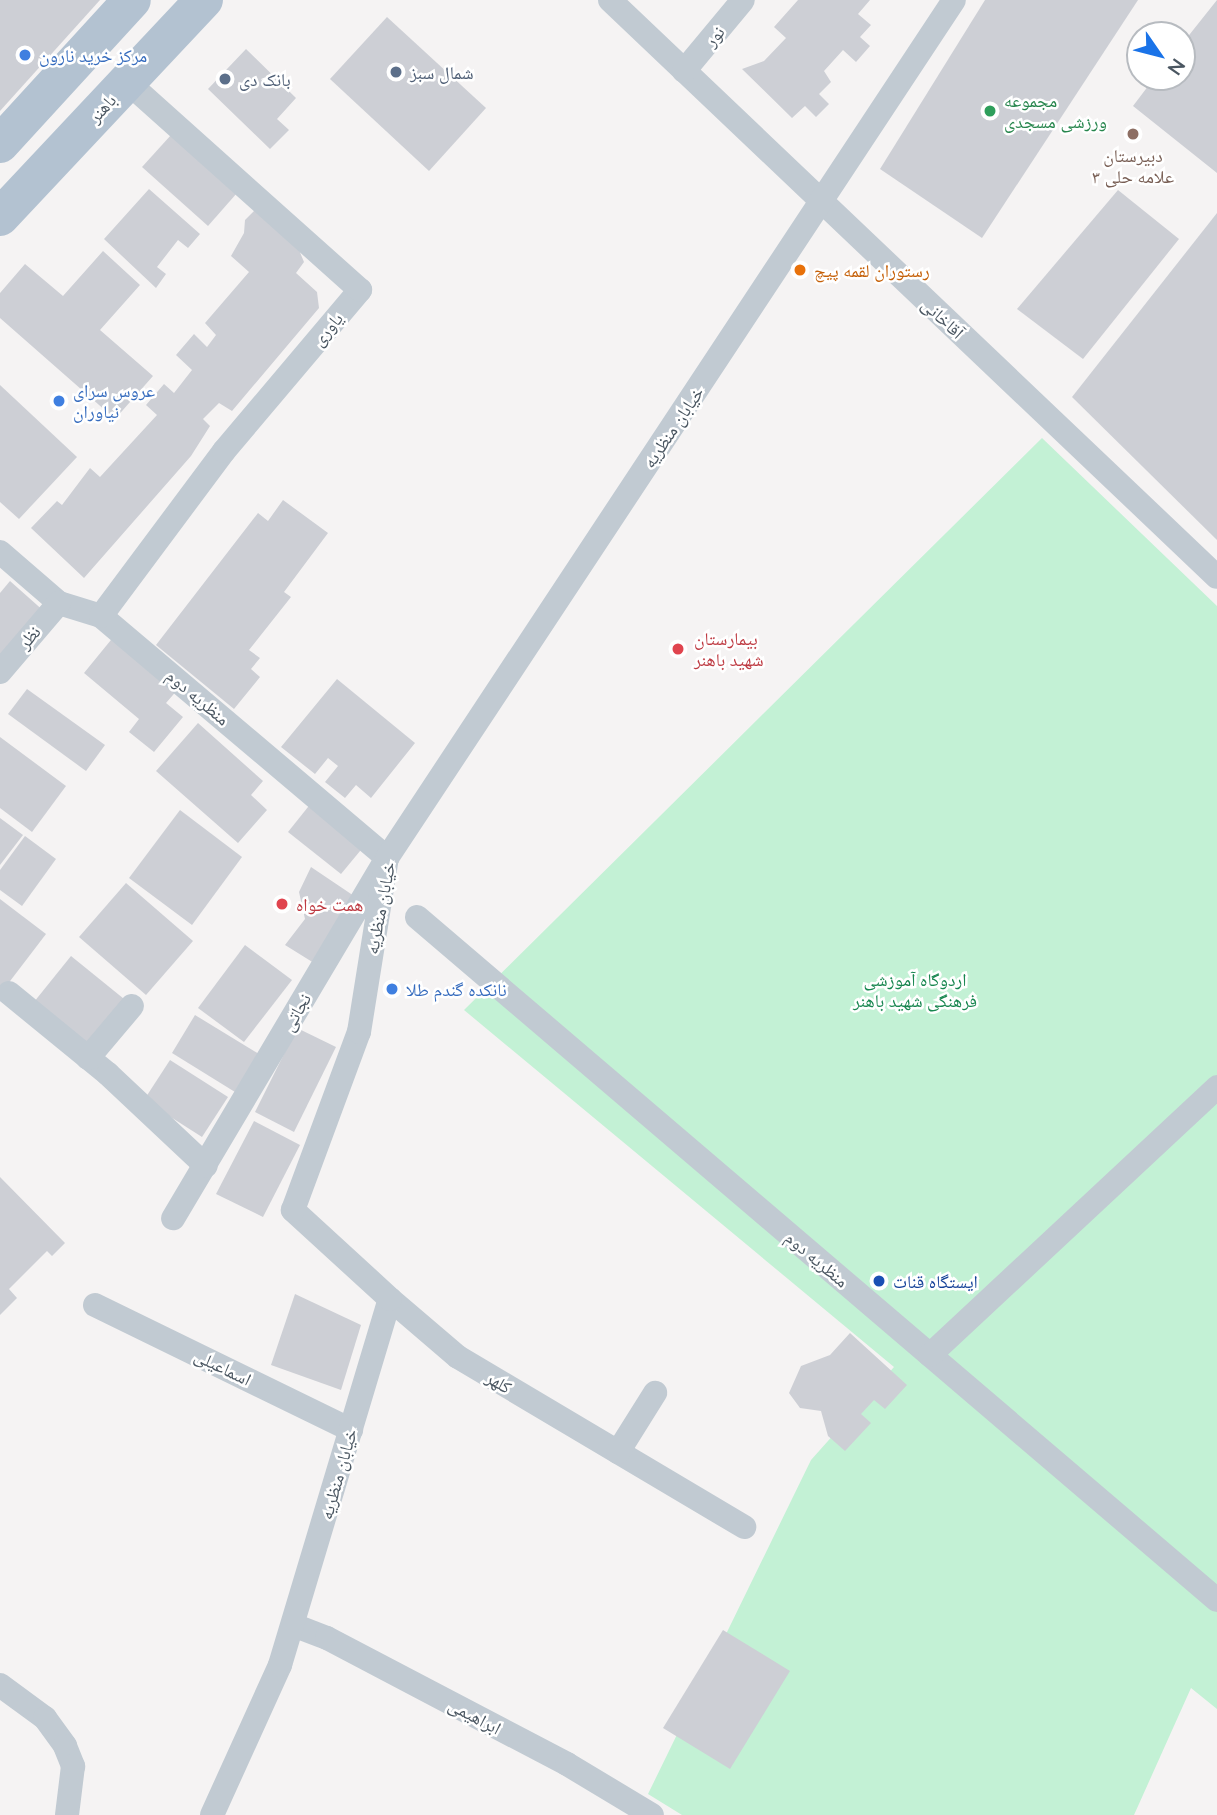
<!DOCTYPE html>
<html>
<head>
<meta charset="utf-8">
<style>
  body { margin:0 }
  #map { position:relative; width:1217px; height:1815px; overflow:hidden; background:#f5f3f3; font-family:Lato,"Noto Naskh Arabic",sans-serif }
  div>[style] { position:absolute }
  .green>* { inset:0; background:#c3f1d5 }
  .building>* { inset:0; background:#cdcfd5 }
  .minor>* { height:24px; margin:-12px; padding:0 12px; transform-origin:12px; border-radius:12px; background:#c1cad2 }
  .primary>* { height:38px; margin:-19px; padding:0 19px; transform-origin:19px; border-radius:19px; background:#b3c2d1 }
  .dots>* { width:19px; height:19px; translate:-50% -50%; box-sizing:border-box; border:4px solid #fff; border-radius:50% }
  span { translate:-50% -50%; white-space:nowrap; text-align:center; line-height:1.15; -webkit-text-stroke:5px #fff; paint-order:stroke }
  .street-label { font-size:18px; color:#4a5661 }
  .shop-label { font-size:18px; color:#366cbe }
  .left { translate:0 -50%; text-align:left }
  .service-label { font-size:18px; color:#4e5e75 }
  .leisure-label { font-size:18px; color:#27864d }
  .education-label { font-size:18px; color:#785e54 }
  .food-label { font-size:18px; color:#c56008 }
  .health-label { font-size:18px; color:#be3a42 }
  .park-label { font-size:18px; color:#17864f }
  .transit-label { font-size:18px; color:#164399 }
  .north { position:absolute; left:1126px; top:21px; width:70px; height:70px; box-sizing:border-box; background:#fff; border:2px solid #b7bbc0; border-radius:50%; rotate:125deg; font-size:19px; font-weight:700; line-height:28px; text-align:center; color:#4a5661 }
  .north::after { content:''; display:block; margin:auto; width:24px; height:32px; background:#1a73e8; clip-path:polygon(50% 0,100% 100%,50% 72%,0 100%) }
</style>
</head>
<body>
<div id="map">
  <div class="green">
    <i style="clip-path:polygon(1042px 438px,1217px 606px,1217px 1709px,1191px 1688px,1134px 1815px,682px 1815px,648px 1794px,811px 1460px,894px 1367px,464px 1010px)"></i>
  </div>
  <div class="building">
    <i style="clip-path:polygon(0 0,100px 0,0 111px)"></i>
    <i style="clip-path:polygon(798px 0,870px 0,858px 14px,871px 25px,860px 37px,870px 46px,856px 62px,843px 50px,824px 71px,831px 82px,819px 94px,829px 104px,816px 117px,805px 106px,792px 118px,742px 69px,764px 61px,786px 38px,774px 27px)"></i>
    <i style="clip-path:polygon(985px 0,1138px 0,982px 238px,880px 169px)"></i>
    <i style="clip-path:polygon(1217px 0,1217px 173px,1133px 106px,1155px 77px,1182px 77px,1182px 44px)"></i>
    <i style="clip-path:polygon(387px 17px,486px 108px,429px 171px,330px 79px)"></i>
    <i style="clip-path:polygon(246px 49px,296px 98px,277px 119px,289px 130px,270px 149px,208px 89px)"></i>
    <i style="clip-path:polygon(171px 135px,237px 193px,208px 226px,142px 167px)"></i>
    <i style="clip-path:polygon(149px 189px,200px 234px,188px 248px,178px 240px,157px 267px,166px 274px,156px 288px,104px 239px)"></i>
    <i style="clip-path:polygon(1118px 190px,1179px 239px,1083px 359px,1017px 309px)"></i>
    <i style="clip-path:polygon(256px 209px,299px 250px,304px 262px,296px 273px,317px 292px,319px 308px,232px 411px,219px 403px,203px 419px,210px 426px,191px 456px,84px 578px,31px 528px,57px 501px,62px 505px,90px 468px,100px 477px,157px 415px,146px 405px,164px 384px,174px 393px,192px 370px,176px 355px,194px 334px,207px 347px,216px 335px,205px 323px,249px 272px,231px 256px,244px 233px,245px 220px)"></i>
    <i style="clip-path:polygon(1217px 213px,1217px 540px,1072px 397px)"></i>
    <i style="clip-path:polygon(103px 251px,140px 285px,100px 330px,153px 376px,115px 419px,0 318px,0 293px,25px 264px,63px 296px)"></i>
    <i style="clip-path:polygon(0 385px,77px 457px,19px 519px,0 502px)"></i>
    <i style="clip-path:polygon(283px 500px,328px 533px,284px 592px,291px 597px,249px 650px,260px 658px,251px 669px,260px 677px,234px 709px,156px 645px,258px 513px,268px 521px)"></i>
    <i style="clip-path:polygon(10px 581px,46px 613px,0 662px,0 593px)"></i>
    <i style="clip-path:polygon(115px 635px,179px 688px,166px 703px,183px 717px,154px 752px,129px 732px,139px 719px,84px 673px)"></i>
    <i style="clip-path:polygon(337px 679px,415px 743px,371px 798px,356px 785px,345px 798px,325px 782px,338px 766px,328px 758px,315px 774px,281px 747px)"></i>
    <i style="clip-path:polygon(27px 689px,105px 745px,86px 771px,8px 714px)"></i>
    <i style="clip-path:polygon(198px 723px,263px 781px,251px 795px,267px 810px,238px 843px,156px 771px)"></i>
    <i style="clip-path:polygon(0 737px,66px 786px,32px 832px,0 808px)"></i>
    <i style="clip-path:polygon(312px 802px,365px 845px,341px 874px,288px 832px)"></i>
    <i style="clip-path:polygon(180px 810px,242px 857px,192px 925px,129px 878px)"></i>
    <i style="clip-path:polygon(0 818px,23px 835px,0 865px)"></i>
    <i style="clip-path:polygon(25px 836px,56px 859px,22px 906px,0 890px,0 870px)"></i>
    <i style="clip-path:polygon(311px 867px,360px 900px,322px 968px,285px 945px,305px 919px,299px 892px)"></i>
    <i style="clip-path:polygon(126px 883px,193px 941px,146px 995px,79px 937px)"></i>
    <i style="clip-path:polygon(0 899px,46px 934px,4px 989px,0 986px)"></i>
    <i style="clip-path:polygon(245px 945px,292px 980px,244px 1042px,198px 1008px)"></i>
    <i style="clip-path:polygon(71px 956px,129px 1003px,92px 1049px,34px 1002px)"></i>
    <i style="clip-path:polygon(195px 1015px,259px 1054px,235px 1092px,172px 1053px)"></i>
    <i style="clip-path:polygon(297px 1028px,336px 1047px,294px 1132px,255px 1112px)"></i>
    <i style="clip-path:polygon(170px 1060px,228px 1097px,202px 1137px,144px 1100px)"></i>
    <i style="clip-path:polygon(254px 1121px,300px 1145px,263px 1217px,216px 1194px)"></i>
    <i style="clip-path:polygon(0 1177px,65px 1243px,52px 1256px,47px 1251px,9px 1289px,17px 1298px,0 1315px)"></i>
    <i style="clip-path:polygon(295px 1294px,361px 1325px,341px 1390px,271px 1365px)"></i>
    <i style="clip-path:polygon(850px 1333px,907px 1385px,885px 1409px,874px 1400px,861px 1414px,871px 1423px,845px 1451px,828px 1436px,821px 1411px,800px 1408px,789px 1393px,801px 1366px,830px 1355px)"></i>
    <i style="clip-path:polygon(723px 1630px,790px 1671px,730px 1769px,663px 1728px)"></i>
  </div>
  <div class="minor">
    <i style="left:610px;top:0;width:837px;rotate:43.55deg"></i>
    <i style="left:684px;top:71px;width:92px;rotate:-50.3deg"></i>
    <i style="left:0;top:552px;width:78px;rotate:40.8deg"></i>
    <i style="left:59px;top:603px;width:44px;rotate:17.2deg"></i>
    <i style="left:101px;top:616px;width:375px;rotate:40.2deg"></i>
    <i style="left:387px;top:858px;width:419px;rotate:120.7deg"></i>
    <i style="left:101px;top:616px;width:206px;rotate:-53.3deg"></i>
    <i style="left:224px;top:451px;width:211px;rotate:-49.8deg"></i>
    <i style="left:360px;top:290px;width:312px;rotate:-138.2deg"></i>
    <i style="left:0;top:672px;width:91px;rotate:-49.5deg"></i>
    <i style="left:417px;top:917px;width:1052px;rotate:40.49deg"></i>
    <i style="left:9px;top:993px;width:128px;rotate:39.3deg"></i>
    <i style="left:108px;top:1074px;width:134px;rotate:43.2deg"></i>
    <i style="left:88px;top:1058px;width:68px;rotate:-49.8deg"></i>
    <i style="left:390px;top:1299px;width:89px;rotate:40.5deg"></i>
    <i style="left:458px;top:1357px;width:333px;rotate:30.7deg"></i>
    <i style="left:95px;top:1305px;width:285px;rotate:26deg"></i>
    <i style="left:930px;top:1355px;width:393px;rotate:-43deg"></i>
    <i style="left:618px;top:1452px;width:70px;rotate:-57.9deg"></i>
    <i style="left:293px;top:1625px;width:36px;rotate:21deg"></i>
    <i style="left:327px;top:1638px;width:271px;rotate:27.7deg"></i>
    <i style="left:567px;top:1764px;width:99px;rotate:31deg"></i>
    <i style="left:0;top:1685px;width:56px;rotate:36.3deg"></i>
    <i style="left:45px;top:1718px;width:34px;rotate:54deg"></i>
    <i style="left:65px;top:1746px;width:22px;rotate:68deg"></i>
    <i style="left:73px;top:1766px;width:49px;rotate:97deg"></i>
    <i style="left:212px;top:1815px;width:165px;rotate:-65.6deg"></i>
    <i style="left:280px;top:1665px;width:382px;rotate:-73.3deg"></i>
    <i style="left:390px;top:1299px;width:132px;rotate:-137.5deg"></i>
    <i style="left:293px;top:1210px;width:190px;rotate:-69.7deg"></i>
    <i style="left:359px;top:1032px;width:176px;rotate:-80.9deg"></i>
    <i style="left:387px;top:858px;width:1028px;rotate:-56.54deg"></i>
  </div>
  <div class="primary">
    <i style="left:0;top:144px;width:195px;rotate:-47.5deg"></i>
    <i style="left:0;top:217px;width:298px;rotate:-46.8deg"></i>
  </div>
  <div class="dots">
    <i style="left:25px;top:55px;background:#3f7fe0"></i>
    <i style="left:396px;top:72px;background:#5c6f8a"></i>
    <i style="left:225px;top:79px;background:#5c6f8a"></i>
    <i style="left:990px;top:111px;background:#2e9e5b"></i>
    <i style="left:1133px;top:134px;background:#8d6e63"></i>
    <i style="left:800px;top:270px;background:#e8710a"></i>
    <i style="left:59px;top:401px;background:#3f7fe0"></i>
    <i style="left:678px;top:649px;background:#e0444e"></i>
    <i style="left:282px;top:904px;background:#e0444e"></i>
    <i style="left:392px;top:989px;background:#3f7fe0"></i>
    <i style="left:879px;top:1281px;background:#1a4fb4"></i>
  </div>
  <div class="street-label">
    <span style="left:714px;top:36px;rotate:-51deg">نور</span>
    <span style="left:102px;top:108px;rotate:-47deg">باهنر</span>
    <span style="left:943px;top:318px;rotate:43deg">آقاخانی</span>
    <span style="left:327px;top:329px;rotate:-50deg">یاوری</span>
    <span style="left:673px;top:427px;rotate:-56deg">خیابان منظریه</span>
    <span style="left:29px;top:637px;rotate:-49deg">نظر</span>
    <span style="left:198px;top:697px;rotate:40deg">منظریه دوم</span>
    <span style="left:380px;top:908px;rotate:-79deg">خیابان منظریه</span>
    <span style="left:296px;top:1012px;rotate:-60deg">نجاتی</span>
    <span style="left:817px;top:1259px;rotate:40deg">منظریه دوم</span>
    <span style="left:223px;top:1367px;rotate:26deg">اسماعیلی</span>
    <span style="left:499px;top:1382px;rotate:31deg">کلهر</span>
    <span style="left:338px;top:1474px;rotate:-74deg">خیابان منظریه</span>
    <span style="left:475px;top:1716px;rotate:28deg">ابراهیمی</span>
  </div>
  <div class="shop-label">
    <span class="left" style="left:39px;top:55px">مرکز خرید نارون</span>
    <span class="left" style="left:73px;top:401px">عروس سرای<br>نیاوران</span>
    <span class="left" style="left:406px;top:989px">نانکده گندم طلا</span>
  </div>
  <div class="service-label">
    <span class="left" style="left:410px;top:72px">شمال سبز</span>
    <span class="left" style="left:239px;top:79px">بانک دی</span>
  </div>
  <div class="leisure-label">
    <span class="left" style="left:1004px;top:111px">مجموعه<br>ورزشی مسجدی</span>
  </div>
  <div class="education-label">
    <span style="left:1133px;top:166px">دبیرستان<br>علامه حلی ۳</span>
  </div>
  <div class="food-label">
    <span class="left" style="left:814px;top:270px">رستوران لقمه پیچ</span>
  </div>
  <div class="health-label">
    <span class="left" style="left:694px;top:649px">بیمارستان<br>شهید باهنر</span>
    <span class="left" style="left:296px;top:904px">همت خواه</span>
  </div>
  <div class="park-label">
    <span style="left:915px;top:990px">اردوگاه آموزشی<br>فرهنگی شهید باهنر</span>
  </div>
  <div class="transit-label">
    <span class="left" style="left:893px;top:1281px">ایستگاه قنات</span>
  </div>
  <div class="north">N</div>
</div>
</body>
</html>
